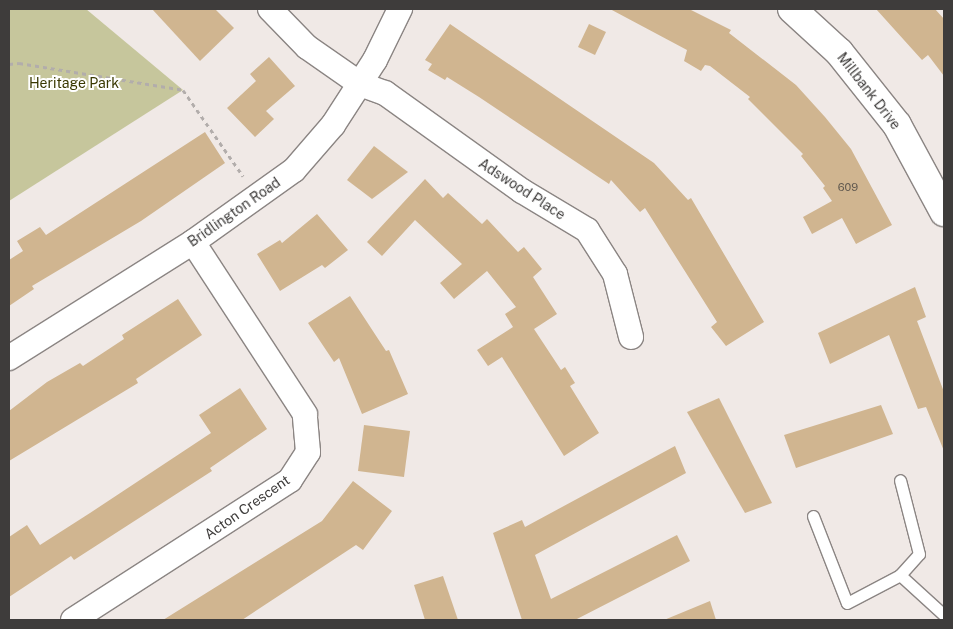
<!DOCTYPE html>
<html>
<head>
<meta charset="utf-8">
<style>
  body { margin:0 }
  #map { position:relative; width:953px; height:629px; overflow:hidden; background:#f0e9e6; font-family:"Public Sans",sans-serif }
  div>[style] { position:absolute }
  .green>* { inset:0; background:#c6c69c }
  .building>* { inset:0; background:#d0b590 }
  .path>* { height:3px; margin-top:-1.5px; transform-origin:0; background:repeating-linear-gradient(90deg,#b2adab 0 4px,transparent 0 8px) }
  .roads { filter:drop-shadow(1px 0 #8b8583) drop-shadow(-1px 0 #8b8583) drop-shadow(0 1px #8b8583) drop-shadow(0 -1px #8b8583) }
  .service>* { height:11px; margin:-5.5px; padding:0 5.5px; transform-origin:5.5px; border-radius:5.5px; background:#fff }
  .minor>* { height:24px; margin:-12px; padding:0 12px; transform-origin:12px; border-radius:12px; background:#fff }
  .tertiary>* { height:28px; margin:-14px; padding:0 14px; transform-origin:14px; border-radius:14px; background:#fff }
  span { translate:-50% -50%; white-space:nowrap; text-align:center; line-height:1.15; -webkit-text-stroke:4px #fff; paint-order:stroke }
  .number-label { font-size:11px; color:#625a50 }
  .number-label span { -webkit-text-stroke-width:0 }
  .park-label { font-size:14px; color:#393801 }
  .street-label { font-size:14px; color:#3e3c3b }
  .frame { position:absolute; inset:0; border:10px solid #3e3c3b; pointer-events:none }
</style>
</head>
<body>
<div id="map">
  <div class="green">
    <i style="clip-path:polygon(9px 9px,86px 9px,183px 90px,9px 201px)"></i>
  </div>
  <div class="building">
    <i style="clip-path:polygon(152px 9px,215px 9px,234px 28px,200px 61px)"></i>
    <i style="clip-path:polygon(610px 9px,689px 9px,731px 30px,729px 33px,796px 85px,825px 117px,851px 149px,892px 225px,856px 244px,842px 218px,812px 234px,803px 217px,832px 201px,823px 188px,825px 186px,801px 156px,803px 154px,748px 99px,750px 97px,710px 66px,705px 65px,701px 71px,684px 61px,687px 50px)"></i>
    <i style="clip-path:polygon(876px 9px,935px 9px,944px 19px,944px 76px,928px 55px,922px 60px)"></i>
    <i style="clip-path:polygon(450px 24px,654px 163px,688px 200px,691px 198px,764px 322px,726px 346px,711px 327px,717px 322px,645px 208px,640px 212px,611px 180px,609px 184px,479px 97px,447px 77px,445px 80px,428px 70px,432px 64px,425px 60px)"></i>
    <i style="clip-path:polygon(589px 24px,606px 32px,595px 55px,578px 47px)"></i>
    <i style="clip-path:polygon(269px 57px,295px 86px,266px 111px,274px 119px,255px 137px,227px 108px,256px 81px,250px 74px)"></i>
    <i style="clip-path:polygon(205px 132px,225px 163px,141px 221px,32px 286px,34px 289px,9px 306px,9px 260px,23px 251px,17px 241px,40px 227px,46px 235px)"></i>
    <i style="clip-path:polygon(374px 146px,408px 172px,372px 199px,347px 180px)"></i>
    <i style="clip-path:polygon(425px 179px,443px 198px,448px 193px,482px 224px,487px 219px,518px 252px,524px 247px,542px 269px,533px 277px,557px 314px,534px 329px,561px 370px,565px 367px,575px 383px,570px 386px,599px 433px,564px 456px,502px 357px,488px 366px,477px 350px,513px 327px,505px 314px,516px 307px,487px 271px,454px 299px,440px 283px,462px 264px,415px 220px,382px 256px,367px 242px)"></i>
    <i style="clip-path:polygon(317px 214px,348px 250px,325px 268px,322px 265px,280px 291px,257px 254px,280px 240px,282px 243px)"></i>
    <i style="clip-path:polygon(915px 287px,926px 317px,917px 321px,944px 392px,944px 451px,926px 407px,918px 409px,889px 335px,830px 364px,818px 333px)"></i>
    <i style="clip-path:polygon(350px 296px,386px 351px,389px 350px,408px 394px,362px 414px,339px 358px,334px 362px,308px 323px)"></i>
    <i style="clip-path:polygon(178px 299px,202px 335px,136px 379px,138px 383px,9px 461px,9px 411px,47px 382px,80px 363px,83px 366px,124px 339px,122px 335px)"></i>
    <i style="clip-path:polygon(240px 388px,267px 429px,210px 468px,212px 471px,74px 560px,71px 556px,9px 597px,9px 537px,27px 525px,40px 545px,90px 513px,211px 433px,199px 415px)"></i>
    <i style="clip-path:polygon(719px 398px,772px 503px,745px 513px,687px 412px)"></i>
    <i style="clip-path:polygon(881px 405px,893px 434px,796px 468px,784px 435px)"></i>
    <i style="clip-path:polygon(364px 425px,410px 431px,404px 477px,358px 471px)"></i>
    <i style="clip-path:polygon(675px 446px,686px 473px,535px 555px,551px 599px,677px 535px,690px 561px,575px 620px,522px 620px,493px 533px,522px 520px,525px 527px)"></i>
    <i style="clip-path:polygon(353px 481px,392px 511px,363px 550px,356px 545px,242px 620px,163px 620px,322px 521px)"></i>
    <i style="clip-path:polygon(443px 576px,458px 620px,425px 620px,414px 585px)"></i>
    <i style="clip-path:polygon(710px 601px,716px 620px,664px 620px)"></i>
  </div>
  <div class="path">
    <i style="left:9px;top:64px;width:10px;rotate:-6deg"></i>
    <i style="left:19px;top:63px;width:166px;rotate:9.3deg"></i>
    <i style="left:183px;top:90px;width:105px;rotate:55.1deg"></i>
  </div>
  <div class="roads">
    <div class="service">
      <i style="left:813px;top:516px;width:93px;rotate:68.7deg"></i>
      <i style="left:847px;top:603px;width:60px;rotate:-27.8deg"></i>
      <i style="left:900px;top:575px;width:28px;rotate:-48deg"></i>
      <i style="left:919px;top:554px;width:76px;rotate:-104.4deg"></i>
      <i style="left:900px;top:575px;width:59px;rotate:42.3deg"></i>
    </div>
    <div class="minor">
      <i style="left:270px;top:9px;width:53px;rotate:45.8deg"></i>
      <i style="left:307px;top:47px;width:65px;rotate:34.9deg"></i>
      <i style="left:360px;top:84px;width:27px;rotate:20deg"></i>
      <i style="left:385px;top:93px;width:168px;rotate:35.6deg"></i>
      <i style="left:522px;top:191px;width:76px;rotate:31deg"></i>
      <i style="left:587px;top:230px;width:52px;rotate:57.5deg"></i>
      <i style="left:615px;top:274px;width:65px;rotate:75.7deg"></i>
      <i style="left:9px;top:358px;width:218px;rotate:-32.2deg"></i>
      <i style="left:193px;top:242px;width:124px;rotate:-35.5deg"></i>
      <i style="left:294px;top:170px;width:60px;rotate:-49.1deg"></i>
      <i style="left:333px;top:125px;width:77px;rotate:-57.1deg"></i>
      <i style="left:375px;top:60px;width:57px;rotate:-63.9deg"></i>
      <i style="left:73px;top:620px;width:258px;rotate:-32.8deg"></i>
      <i style="left:290px;top:480px;width:33px;rotate:-57deg"></i>
      <i style="left:308px;top:452px;width:38px;rotate:-95deg"></i>
      <i style="left:305px;top:414px;width:205px;rotate:-123.1deg"></i>
    </div>
    <div class="tertiary">
      <i style="left:792px;top:9px;width:64px;rotate:42.5deg"></i>
      <i style="left:839px;top:52px;width:93px;rotate:51.5deg"></i>
      <i style="left:897px;top:125px;width:99px;rotate:61.6deg"></i>
    </div>
  </div>
  <div class="number-label">
    <span style="left:848px;top:187px">609</span>
  </div>
  <div class="park-label">
    <span style="left:74px;top:83px">Heritage Park</span>
  </div>
  <div class="street-label">
    <span style="left:869px;top:91px;rotate:52deg">Millbank Drive</span>
    <span style="left:522px;top:189px;rotate:33deg">Adswood Place</span>
    <span style="left:234px;top:212px;rotate:-35deg">Bridlington Road</span>
    <span style="left:247px;top:507px;rotate:-35deg">Acton Crescent</span>
  </div>
  <div class="frame"></div>
</div>
</body>
</html>
